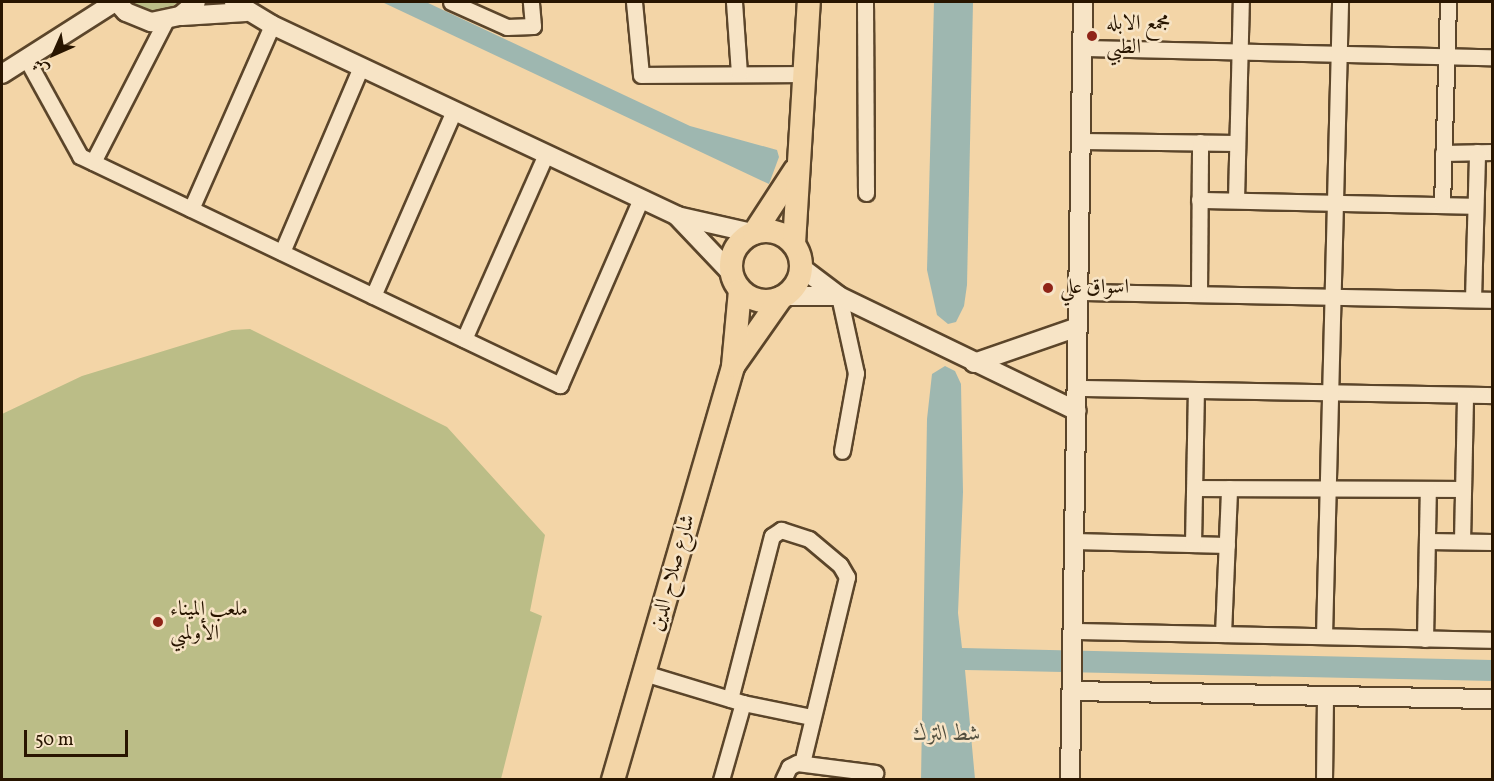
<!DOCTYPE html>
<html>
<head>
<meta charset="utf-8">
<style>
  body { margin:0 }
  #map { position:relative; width:1494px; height:781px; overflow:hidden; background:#f3d5a7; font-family:Vollkorn,Amiri,serif }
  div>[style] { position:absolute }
  .green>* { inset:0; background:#bbbd87 }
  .water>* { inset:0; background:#9eb7b0 }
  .roads { filter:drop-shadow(2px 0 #5b452a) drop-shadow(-2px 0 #5b452a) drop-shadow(0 2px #5b452a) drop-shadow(0 -2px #5b452a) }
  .minor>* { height:15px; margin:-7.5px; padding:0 7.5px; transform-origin:7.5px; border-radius:7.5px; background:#f7e4c6 }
  .tertiary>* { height:18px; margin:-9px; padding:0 9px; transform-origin:9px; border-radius:9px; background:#f7e4c6 }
  .primary>* { height:22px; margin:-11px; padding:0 11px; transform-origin:11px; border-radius:11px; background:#f3d5a7 }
  .primary>.ring { margin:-11px; padding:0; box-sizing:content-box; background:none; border:22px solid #f3d5a7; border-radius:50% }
  .dots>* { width:16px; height:16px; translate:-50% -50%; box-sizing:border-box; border:3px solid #f7e4c6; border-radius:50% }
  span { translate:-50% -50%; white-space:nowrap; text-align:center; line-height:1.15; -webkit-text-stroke:5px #f7e4c6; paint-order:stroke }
  .poi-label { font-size:21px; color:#281500 }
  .left { translate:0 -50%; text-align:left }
  .street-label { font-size:21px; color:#281500 }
  .water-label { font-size:22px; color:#514e3e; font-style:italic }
  .frame { position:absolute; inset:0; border:3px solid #281500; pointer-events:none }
  .north { position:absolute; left:24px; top:24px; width:60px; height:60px; -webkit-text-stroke:4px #f7e4c6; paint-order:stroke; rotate:225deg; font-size:16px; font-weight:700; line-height:24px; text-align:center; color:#281500 }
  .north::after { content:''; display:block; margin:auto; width:21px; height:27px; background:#281500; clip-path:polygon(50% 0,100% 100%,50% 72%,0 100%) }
  .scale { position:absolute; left:24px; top:730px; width:104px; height:27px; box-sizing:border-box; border:3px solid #281500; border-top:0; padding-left:8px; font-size:18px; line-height:21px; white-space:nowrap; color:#281500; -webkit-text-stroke:4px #f7e4c6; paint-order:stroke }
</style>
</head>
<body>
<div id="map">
  <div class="green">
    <i style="clip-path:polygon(132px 2px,180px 2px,162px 11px,149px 11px)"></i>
    <i style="clip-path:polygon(250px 329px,447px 427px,545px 535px,530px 611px,542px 616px,501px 779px,2px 779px,2px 414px,82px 376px,232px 330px)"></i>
  </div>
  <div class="water">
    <i style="clip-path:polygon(382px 2px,426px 2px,690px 126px,777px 150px,779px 157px,769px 184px)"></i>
    <i style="clip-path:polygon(934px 2px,973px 2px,967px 285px,964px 306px,956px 322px,948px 324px,937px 315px,927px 270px)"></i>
    <i style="clip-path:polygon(945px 366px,955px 371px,961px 384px,963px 492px,958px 613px,962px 648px,1492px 660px,1492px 681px,965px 670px,975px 779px,921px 780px,927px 419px,932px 374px)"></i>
  </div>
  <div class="roads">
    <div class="minor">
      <i style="left:451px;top:2px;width:61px;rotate:24.1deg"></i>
      <i style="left:507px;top:27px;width:26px;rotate:-2deg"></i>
      <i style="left:533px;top:26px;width:24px;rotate:-95deg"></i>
      <i style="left:634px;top:2px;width:73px;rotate:84.5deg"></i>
      <i style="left:641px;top:75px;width:164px;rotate:-0.3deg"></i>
      <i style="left:734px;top:2px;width:72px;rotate:86deg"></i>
      <i style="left:865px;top:2px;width:191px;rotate:89.7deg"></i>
      <i style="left:1082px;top:48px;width:410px;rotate:1.3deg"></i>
      <i style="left:26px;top:58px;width:112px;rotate:61.1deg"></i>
      <i style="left:80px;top:156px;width:532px;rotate:25.51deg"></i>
      <i style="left:560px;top:385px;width:203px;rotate:-66.5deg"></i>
      <i style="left:1081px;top:141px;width:156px;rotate:0.7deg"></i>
      <i style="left:1443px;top:153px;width:49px;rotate:-1.2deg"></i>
      <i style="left:93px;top:162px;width:157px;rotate:-62.8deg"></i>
      <i style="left:1199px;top:200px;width:276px;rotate:1.2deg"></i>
      <i style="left:1236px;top:200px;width:198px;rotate:-88.6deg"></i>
      <i style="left:1442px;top:205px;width:203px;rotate:-88.3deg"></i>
      <i style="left:191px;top:209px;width:201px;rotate:-66.2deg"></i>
      <i style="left:282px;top:252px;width:201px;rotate:-66.9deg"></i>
      <i style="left:1078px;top:292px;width:414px;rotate:1.1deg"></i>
      <i style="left:1199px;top:294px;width:152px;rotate:-89.6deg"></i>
      <i style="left:373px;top:296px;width:202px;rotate:-66.4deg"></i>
      <i style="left:839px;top:296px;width:79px;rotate:77.6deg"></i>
      <i style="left:856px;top:373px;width:79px;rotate:100.2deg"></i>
      <i style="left:1473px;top:299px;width:147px;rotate:-88.4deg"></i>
      <i style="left:464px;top:339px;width:202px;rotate:-66.1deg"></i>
      <i style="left:1077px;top:388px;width:415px;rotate:1deg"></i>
      <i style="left:1195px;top:488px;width:268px;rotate:0.2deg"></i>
      <i style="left:1074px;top:541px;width:153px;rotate:1.5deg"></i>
      <i style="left:1427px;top:541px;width:65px;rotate:0.9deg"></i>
      <i style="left:1462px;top:541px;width:146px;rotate:-88.8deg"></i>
      <i style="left:1193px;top:544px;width:154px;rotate:-88.9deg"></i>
      <i style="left:1073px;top:631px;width:419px;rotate:1.2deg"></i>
      <i style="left:1223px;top:634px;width:146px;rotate:-87.6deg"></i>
      <i style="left:1324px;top:636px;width:634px;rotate:-88.55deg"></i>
      <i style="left:1425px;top:639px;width:150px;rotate:-88.9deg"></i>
      <i style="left:644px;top:673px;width:103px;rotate:16.9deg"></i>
      <i style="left:743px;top:703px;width:69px;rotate:11.6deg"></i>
      <i style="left:730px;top:699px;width:168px;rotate:-75.6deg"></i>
      <i style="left:772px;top:536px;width:11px;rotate:-34deg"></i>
      <i style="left:781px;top:530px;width:29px;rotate:18deg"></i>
      <i style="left:809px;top:539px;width:40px;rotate:40deg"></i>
      <i style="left:840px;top:565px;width:14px;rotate:60deg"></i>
      <i style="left:847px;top:577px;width:191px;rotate:103.6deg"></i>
      <i style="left:721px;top:780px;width:80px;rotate:-74.1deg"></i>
      <i style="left:783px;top:780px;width:14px;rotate:-65deg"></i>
      <i style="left:789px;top:767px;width:9px;rotate:-27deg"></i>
      <i style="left:797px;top:763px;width:79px;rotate:7.3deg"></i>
      <i style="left:1324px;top:780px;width:84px;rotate:-89.3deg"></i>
    </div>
    <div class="tertiary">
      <i style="left:117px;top:2px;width:13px;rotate:48deg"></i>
      <i style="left:126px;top:12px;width:27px;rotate:22deg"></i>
      <i style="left:151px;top:22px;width:30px;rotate:-12deg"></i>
      <i style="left:180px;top:16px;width:21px;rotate:-41deg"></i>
      <i style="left:234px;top:2px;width:44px;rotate:31.2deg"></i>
      <i style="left:272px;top:25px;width:448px;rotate:25.2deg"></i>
      <i style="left:677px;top:216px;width:77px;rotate:12.8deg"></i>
      <i style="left:182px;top:16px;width:64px;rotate:-3.6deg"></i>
      <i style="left:2px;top:74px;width:134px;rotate:-32.5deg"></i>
      <i style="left:677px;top:216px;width:80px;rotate:46.5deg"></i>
      <i style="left:802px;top:268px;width:46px;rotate:37.1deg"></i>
      <i style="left:839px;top:296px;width:264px;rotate:25.8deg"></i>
      <i style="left:786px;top:296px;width:53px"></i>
      <i style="left:974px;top:363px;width:110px;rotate:-19.1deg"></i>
      <i style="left:1072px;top:691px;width:420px;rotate:1.1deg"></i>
      <i style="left:1070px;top:780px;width:778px;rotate:-89.04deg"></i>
    </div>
    <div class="primary">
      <i class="ring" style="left:731px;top:231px;width:48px;height:48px"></i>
      <i style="left:754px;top:233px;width:75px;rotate:-56.9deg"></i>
      <i style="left:794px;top:244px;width:242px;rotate:-86.5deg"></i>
      <i style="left:734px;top:365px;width:82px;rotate:-55deg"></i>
      <i style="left:613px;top:780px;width:431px;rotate:-73.8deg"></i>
      <i style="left:733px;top:366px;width:76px;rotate:-84.7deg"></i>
    </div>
  </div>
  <div class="dots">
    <i style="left:1092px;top:36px;background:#8f2418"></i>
    <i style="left:1048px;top:288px;background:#8f2418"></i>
    <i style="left:158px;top:622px;background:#8f2418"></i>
  </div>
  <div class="poi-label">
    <span class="left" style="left:1106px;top:36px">مجمع الابله<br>الطبي</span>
    <span class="left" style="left:1060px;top:288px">اسواق علي</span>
    <span class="left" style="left:170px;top:622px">ملعب الميناء<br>الأولمبي</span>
  </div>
  <div class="street-label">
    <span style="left:673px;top:573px;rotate:-74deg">شارع صلاح الدين</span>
  </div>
  <div class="water-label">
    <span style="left:947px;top:735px">شط الترك</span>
  </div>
  <div class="frame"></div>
  <div class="north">ش</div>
  <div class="scale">50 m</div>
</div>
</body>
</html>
